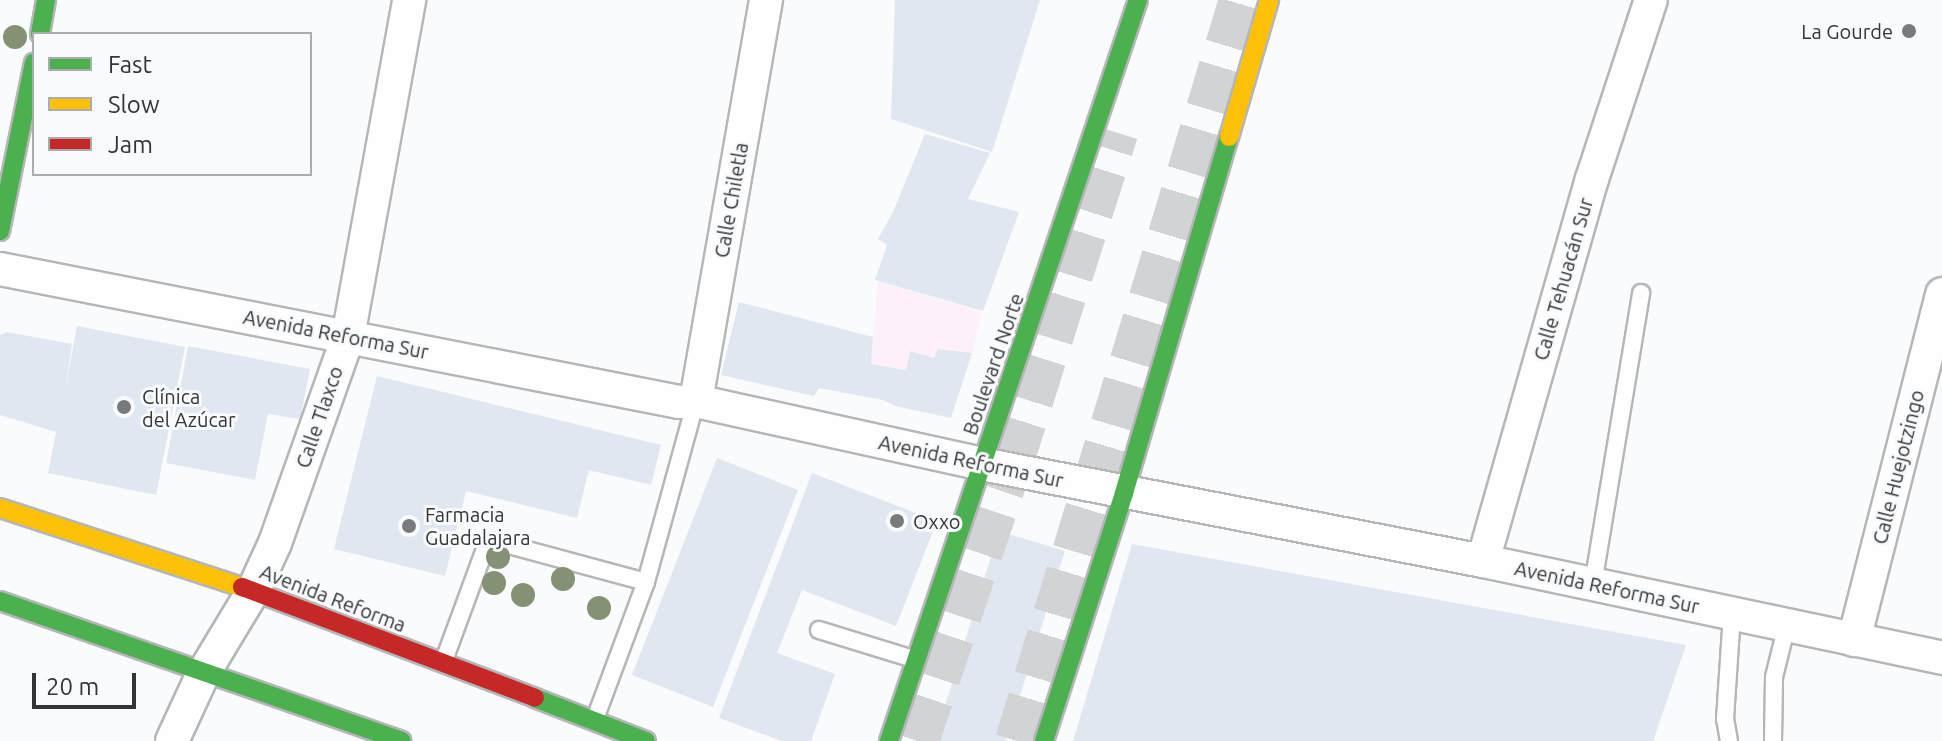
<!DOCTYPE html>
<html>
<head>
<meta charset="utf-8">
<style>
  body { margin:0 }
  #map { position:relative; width:1942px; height:741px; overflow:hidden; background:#f9fbfd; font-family:Ubuntu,sans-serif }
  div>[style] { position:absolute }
  .commercial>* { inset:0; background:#fcf1fa }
  .building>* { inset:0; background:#e1e7f0 }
  .primary-tunnel>* { height:44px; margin-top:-22px; transform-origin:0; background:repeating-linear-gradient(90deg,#d2d3d5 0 44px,transparent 0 66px) }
  .roads { filter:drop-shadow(2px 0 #b4b6b7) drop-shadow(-2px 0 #b4b6b7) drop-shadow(0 2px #b4b6b7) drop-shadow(0 -2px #b4b6b7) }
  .lane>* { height:16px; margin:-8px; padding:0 8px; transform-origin:8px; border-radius:8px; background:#fefeff }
  .street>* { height:32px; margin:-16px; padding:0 16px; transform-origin:16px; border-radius:16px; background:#fefeff }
  .fast>* { height:18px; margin:-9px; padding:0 9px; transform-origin:9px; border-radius:9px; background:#4caf50 }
  .slow>* { height:18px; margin:-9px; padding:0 9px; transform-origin:9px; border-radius:9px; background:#ffc107 }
  .jam>* { height:18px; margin:-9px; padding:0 9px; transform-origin:9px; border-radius:9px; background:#c62828 }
  .trees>* { width:24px; height:24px; margin:-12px; border-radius:50%; background:#849175 }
  .dots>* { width:22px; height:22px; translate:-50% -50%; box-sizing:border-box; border:4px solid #f8fbfe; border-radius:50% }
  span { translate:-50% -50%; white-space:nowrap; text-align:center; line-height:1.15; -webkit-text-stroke:6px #f8fbfe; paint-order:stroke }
  .poi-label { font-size:20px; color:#343536 }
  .right { translate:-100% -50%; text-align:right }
  .left { translate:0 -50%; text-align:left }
  .street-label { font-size:20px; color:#343536 }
  .legend { position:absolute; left:32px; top:32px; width:280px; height:144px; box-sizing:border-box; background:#f8fbfe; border:2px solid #aaacae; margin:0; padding:10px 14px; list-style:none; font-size:24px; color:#343536 }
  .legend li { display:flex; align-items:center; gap:16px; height:40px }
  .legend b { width:40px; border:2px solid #aaacae }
  .scale { position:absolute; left:32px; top:673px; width:104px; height:36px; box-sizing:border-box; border:4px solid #343536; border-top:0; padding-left:10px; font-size:24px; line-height:28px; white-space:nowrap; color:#343536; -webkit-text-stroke:6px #f8fbfe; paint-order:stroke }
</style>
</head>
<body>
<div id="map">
  <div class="commercial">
    <i style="clip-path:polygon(878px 281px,982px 312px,972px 353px,938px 349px,934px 358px,910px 351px,906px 370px,871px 364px)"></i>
  </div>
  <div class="building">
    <i style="clip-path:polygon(895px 0,1040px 0,992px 152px,891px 119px)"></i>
    <i style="clip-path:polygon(925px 134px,990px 153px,968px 199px,1019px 212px,983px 311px,875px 280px,887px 245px,878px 239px,893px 212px)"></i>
    <i style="clip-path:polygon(739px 302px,873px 337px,871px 364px,906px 370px,910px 351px,934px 358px,938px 349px,972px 353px,951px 418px,895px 406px,883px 400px,819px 388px,814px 396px,721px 375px)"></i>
    <i style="clip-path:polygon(77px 326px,185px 347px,156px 495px,48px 473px,56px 432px,0 415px,0 335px,7px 332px,72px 344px,65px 390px)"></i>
    <i style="clip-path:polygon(188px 346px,310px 369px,300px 419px,268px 414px,255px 480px,166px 463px)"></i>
    <i style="clip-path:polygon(377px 376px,661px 445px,651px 485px,589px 470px,577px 518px,466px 491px,445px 576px,334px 549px)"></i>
    <i style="clip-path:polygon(717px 458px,798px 490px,713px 707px,632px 675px)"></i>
    <i style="clip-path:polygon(812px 473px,937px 521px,896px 626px,802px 590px,777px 653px,835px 674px,811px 741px,782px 741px,719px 718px)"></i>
    <i style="clip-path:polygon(999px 531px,1065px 551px,1006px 741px,934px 741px)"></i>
    <i style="clip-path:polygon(1132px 544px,1686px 645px,1653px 741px,1073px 741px)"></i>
  </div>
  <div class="primary-tunnel">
    <i style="left:917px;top:741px;width:293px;rotate:-71.3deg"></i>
    <i style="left:1011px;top:464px;width:348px;rotate:-72.4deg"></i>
    <i style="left:1017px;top:741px;width:774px;rotate:-73.18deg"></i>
  </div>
  <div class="roads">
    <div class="lane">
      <i style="left:1593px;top:584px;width:295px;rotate:-80.6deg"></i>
      <i style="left:819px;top:630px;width:98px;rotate:17.1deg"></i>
      <i style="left:443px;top:663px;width:125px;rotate:-69.8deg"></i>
      <i style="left:486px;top:546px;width:6px;rotate:-31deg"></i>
      <i style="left:491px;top:543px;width:7px;rotate:-8deg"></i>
      <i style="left:498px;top:542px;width:153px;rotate:15.1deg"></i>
      <i style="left:595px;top:719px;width:146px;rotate:-69.6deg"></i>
      <i style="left:646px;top:582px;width:188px;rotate:-74.6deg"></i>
      <i style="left:1729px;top:741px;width:22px;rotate:-100deg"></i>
      <i style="left:1725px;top:719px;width:105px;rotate:-86.2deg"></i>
      <i style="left:1773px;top:741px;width:64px;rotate:-89.1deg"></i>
      <i style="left:1774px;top:677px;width:54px;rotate:-76deg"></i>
    </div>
    <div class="street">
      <i style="left:0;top:269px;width:692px;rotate:11.08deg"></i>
      <i style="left:679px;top:402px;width:17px;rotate:-3deg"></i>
      <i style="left:696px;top:401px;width:293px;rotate:12.4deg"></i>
      <i style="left:982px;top:464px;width:510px;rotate:10.96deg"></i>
      <i style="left:1483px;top:561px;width:469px;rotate:11.9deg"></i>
      <i style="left:696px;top:401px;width:407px;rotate:-80.1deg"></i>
      <i style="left:1483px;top:561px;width:397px;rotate:-74.1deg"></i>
      <i style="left:1592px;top:179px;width:188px;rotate:-71.8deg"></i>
      <i style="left:1854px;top:640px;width:357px;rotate:-75.7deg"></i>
      <i style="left:172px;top:741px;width:74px;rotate:-65.2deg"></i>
      <i style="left:203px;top:674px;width:97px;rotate:-58.9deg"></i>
      <i style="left:253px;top:591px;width:53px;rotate:-65.4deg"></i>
      <i style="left:275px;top:543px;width:219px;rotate:-70.5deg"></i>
      <i style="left:348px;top:337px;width:342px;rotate:-79.7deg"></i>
    </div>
    <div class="fast">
      <i style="left:40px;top:34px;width:35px;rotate:-80deg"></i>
      <i style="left:0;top:231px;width:172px;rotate:-78.6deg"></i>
      <i style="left:0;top:601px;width:425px;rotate:19.2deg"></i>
      <i style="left:535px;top:698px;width:119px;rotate:21.2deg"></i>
      <i style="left:889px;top:741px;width:782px;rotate:-71.43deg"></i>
      <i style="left:1044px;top:741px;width:261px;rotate:-72.1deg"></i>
      <i style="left:1124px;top:493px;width:371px;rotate:-73.6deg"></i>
    </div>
    <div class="slow">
      <i style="left:1229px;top:137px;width:143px;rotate:-73.7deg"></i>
      <i style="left:0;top:508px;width:255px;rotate:18.1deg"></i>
    </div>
    <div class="jam">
      <i style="left:242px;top:587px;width:313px;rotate:20.7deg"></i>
    </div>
  </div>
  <div class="trees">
    <i style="left:15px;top:37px"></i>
    <i style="left:498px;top:557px"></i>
    <i style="left:563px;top:579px"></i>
    <i style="left:494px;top:583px"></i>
    <i style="left:523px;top:595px"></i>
    <i style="left:599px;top:608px"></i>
  </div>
  <div class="dots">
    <i style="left:1909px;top:31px;background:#797a7c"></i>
    <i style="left:124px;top:407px;background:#797a7c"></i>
    <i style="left:897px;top:521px;background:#797a7c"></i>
    <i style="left:409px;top:526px;background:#797a7c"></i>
  </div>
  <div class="poi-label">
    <span class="right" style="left:1893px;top:31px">La Gourde</span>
    <span class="left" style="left:142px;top:408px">Clínica<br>del Azúcar</span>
    <span class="left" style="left:425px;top:526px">Farmacia<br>Guadalajara</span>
    <span class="left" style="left:913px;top:521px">Oxxo</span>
  </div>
  <div class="street-label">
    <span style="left:731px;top:200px;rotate:-80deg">Calle Chiletla</span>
    <span style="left:1563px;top:279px;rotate:-74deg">Calle Tehuacán Sur</span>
    <span style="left:336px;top:334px;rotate:11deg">Avenida Reforma Sur</span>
    <span style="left:993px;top:364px;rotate:-71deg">Boulevard Norte</span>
    <span style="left:319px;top:417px;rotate:-71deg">Calle Tlaxco</span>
    <span style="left:971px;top:461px;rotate:12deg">Avenida Reforma Sur</span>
    <span style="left:1898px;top:467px;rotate:-76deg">Calle Huejotzingo</span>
    <span style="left:1607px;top:587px;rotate:12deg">Avenida Reforma Sur</span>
    <span style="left:333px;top:598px;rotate:21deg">Avenida Reforma</span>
  </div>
  <ul class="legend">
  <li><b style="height:10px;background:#4caf50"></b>Fast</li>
  <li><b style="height:10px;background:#ffc107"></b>Slow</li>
  <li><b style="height:10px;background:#c62828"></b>Jam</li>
  </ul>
  <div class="scale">20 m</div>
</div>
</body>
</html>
